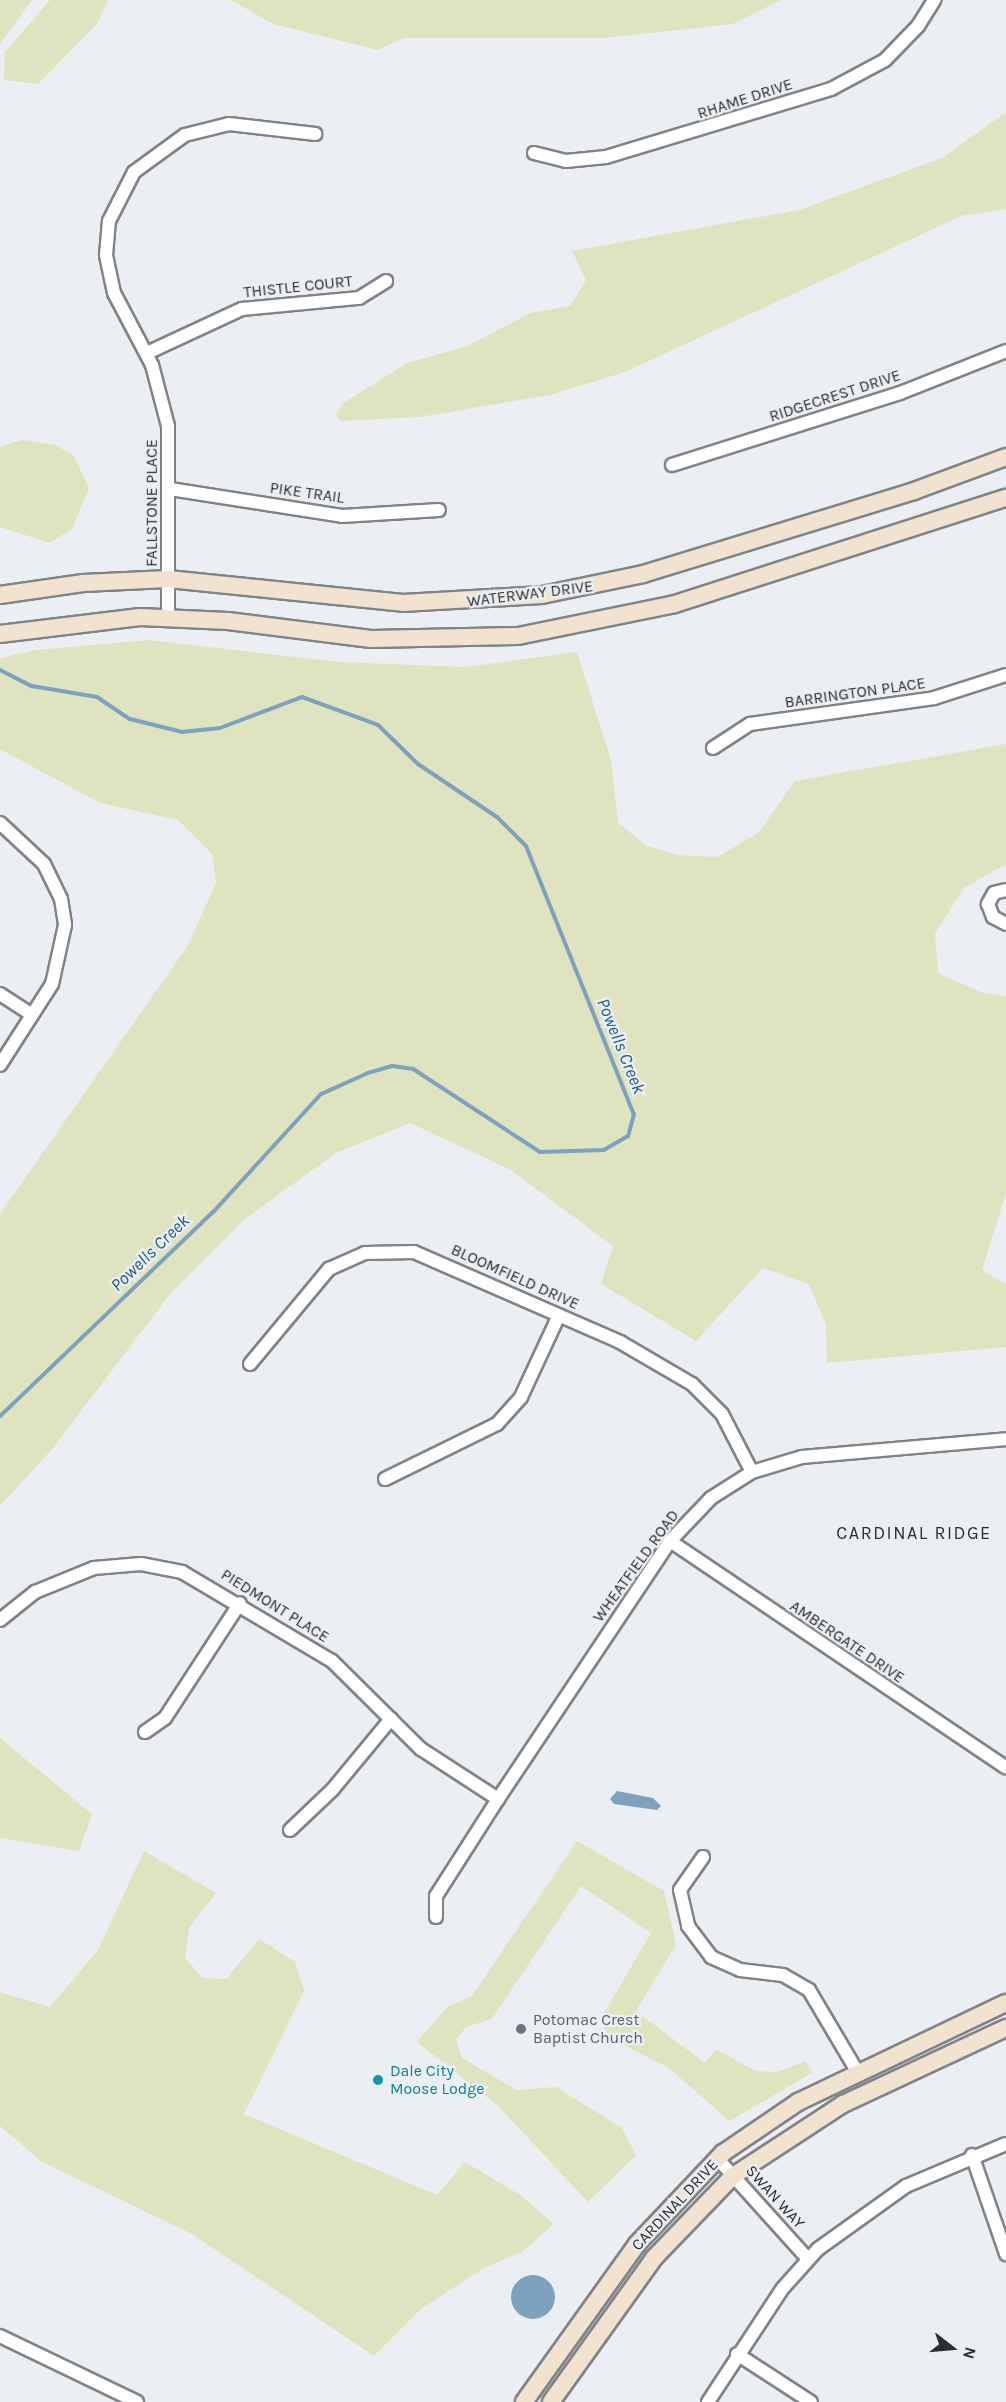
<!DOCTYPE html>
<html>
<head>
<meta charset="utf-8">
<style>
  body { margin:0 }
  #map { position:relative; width:1006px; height:2402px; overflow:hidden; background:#ebeff3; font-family:Karla,sans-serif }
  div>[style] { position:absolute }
  .green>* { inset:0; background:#dfe3c0 }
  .water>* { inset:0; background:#7ea2be }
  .round { border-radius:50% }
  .stream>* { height:4px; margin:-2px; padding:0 2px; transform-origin:2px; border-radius:2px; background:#7ea2be }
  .roads { filter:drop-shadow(2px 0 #808387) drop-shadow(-2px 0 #808387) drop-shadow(0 2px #808387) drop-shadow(0 -2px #808387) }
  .minor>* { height:12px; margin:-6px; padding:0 6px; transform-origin:6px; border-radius:6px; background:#fff }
  .secondary>* { height:16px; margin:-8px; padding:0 8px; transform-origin:8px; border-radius:8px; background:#f1e3d0 }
  .dots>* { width:16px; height:16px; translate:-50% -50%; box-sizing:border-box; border:3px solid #ebeff3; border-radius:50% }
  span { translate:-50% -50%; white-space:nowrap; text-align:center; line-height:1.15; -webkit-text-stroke:4.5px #ebeff3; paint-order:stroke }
  .street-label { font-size:16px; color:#2c2d2f }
  .worship-label { font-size:16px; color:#5b616d }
  .left { translate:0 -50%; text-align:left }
  .culture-label { font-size:16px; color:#0d838f }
  .water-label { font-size:18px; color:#235d84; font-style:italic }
  .neighbourhood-label { font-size:18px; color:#2c2d2f; letter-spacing:1.5px }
  .north { position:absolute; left:922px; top:2318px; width:60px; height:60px; -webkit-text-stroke:4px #ebeff3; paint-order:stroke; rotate:106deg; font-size:16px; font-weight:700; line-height:24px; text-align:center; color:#2c2d2f }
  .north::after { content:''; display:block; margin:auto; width:21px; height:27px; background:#2c2d2f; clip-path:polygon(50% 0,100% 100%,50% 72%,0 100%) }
</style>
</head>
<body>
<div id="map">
  <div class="green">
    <i style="clip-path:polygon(0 0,32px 0,0 44px)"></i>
    <i style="clip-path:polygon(50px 0,108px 0,97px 24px,38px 84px,4px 80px,5px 52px)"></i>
    <i style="clip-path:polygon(231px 0,781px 0,733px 24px,604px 38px,404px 38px,378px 50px,273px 24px)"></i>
    <i style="clip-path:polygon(1006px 112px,1006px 209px,961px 216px,625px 372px,550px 395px,420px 417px,341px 421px,335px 414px,345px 402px,407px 363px,465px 347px,531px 313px,570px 306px,586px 280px,572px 251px,799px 210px,942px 158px)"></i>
    <i style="clip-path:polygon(22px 440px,55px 445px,73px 455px,89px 488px,72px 529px,50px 543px,0 527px,0 447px)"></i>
    <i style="clip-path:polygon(149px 640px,339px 662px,466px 667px,577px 652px,611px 760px,618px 823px,647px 846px,678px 855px,717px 857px,758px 833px,795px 781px,1006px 744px,1006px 864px,964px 888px,935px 933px,938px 973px,983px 993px,1006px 996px,1006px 1193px,982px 1270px,1006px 1284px,1006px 1347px,827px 1363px,826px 1325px,809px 1284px,763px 1268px,696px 1341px,601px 1284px,613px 1246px,511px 1170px,410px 1123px,336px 1153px,245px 1219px,170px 1294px,53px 1448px,0 1506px,0 1214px,187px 947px,216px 883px,212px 854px,178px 820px,100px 803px,0 749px,0 658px,35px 650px)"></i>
    <i style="clip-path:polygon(0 1738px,92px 1814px,79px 1851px,0 1838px)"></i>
    <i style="clip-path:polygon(577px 1841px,664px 1891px,676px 1945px,636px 2011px,705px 2063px,716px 2049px,755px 2071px,777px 2072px,806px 2061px,812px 2073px,729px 2121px,669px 2068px,608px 2037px,601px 2018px,651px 1933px,581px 1886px,492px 2019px,466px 2027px,456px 2040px,462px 2058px,517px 2090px,556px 2087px,622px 2128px,636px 2155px,588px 2202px,497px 2105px,417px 2042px,447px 2007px,472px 1996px)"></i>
    <i style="clip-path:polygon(144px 1851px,216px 1893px,189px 1928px,185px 1957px,202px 1978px,226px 1979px,259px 1939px,295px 1962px,304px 1991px,244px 2114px,437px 2195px,465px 2162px,520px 2195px,554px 2224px,522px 2252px,484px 2268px,421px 2309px,374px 2356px,192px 2234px,42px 2162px,0 2126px,0 1992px,50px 2007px,98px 1950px)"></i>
  </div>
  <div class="water">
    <i style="clip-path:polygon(617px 1791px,653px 1798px,661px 1806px,657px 1810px,614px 1804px,610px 1799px)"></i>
    <i class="round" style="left:511px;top:2275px;width:44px;height:44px"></i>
  </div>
  <div class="stream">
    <i style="left:0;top:670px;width:36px;rotate:27deg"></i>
    <i style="left:32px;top:686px;width:66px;rotate:9.6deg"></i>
    <i style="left:97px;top:697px;width:40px;rotate:34deg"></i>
    <i style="left:130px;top:719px;width:54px;rotate:14deg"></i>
    <i style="left:182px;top:732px;width:38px;rotate:-6deg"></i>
    <i style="left:220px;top:728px;width:88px;rotate:-20.7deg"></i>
    <i style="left:302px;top:697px;width:81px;rotate:20.2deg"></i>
    <i style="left:378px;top:725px;width:56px;rotate:44.3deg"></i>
    <i style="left:418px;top:764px;width:95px;rotate:33.9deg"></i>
    <i style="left:497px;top:817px;width:41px;rotate:45deg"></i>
    <i style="left:526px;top:846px;width:289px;rotate:68.1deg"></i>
    <i style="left:634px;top:1114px;width:23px;rotate:105deg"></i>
    <i style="left:628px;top:1136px;width:28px;rotate:150deg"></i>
    <i style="left:604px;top:1150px;width:64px;rotate:178.2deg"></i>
    <i style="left:540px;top:1152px;width:152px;rotate:-146.8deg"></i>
    <i style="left:413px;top:1069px;width:21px;rotate:-172deg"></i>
    <i style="left:392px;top:1066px;width:25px;rotate:164deg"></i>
    <i style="left:368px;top:1073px;width:51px;rotate:155.9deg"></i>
    <i style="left:321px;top:1094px;width:159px;rotate:132.4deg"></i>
    <i style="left:214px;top:1211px;width:296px;rotate:136.2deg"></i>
  </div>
  <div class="roads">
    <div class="minor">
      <i style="left:534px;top:153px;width:33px;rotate:14deg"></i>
      <i style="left:566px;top:161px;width:40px;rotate:-5.7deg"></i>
      <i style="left:606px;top:157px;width:235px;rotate:-16.8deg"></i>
      <i style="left:831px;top:89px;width:61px;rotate:-28.2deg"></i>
      <i style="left:885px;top:60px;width:47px;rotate:-45.9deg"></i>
      <i style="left:918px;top:26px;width:31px;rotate:-58deg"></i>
      <i style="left:147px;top:353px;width:105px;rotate:-24.9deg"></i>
      <i style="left:242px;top:309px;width:118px;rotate:-5.4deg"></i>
      <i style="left:359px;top:298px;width:32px;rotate:-32deg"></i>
      <i style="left:672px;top:465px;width:239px;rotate:-17.5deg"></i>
      <i style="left:900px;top:393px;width:114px;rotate:-21.6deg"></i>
      <i style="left:170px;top:489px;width:174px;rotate:8.9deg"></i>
      <i style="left:342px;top:516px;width:97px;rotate:-3.5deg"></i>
      <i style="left:168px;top:617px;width:191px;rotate:-90deg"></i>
      <i style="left:168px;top:426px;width:63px;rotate:-104.7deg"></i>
      <i style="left:152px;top:365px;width:81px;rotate:-117.8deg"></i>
      <i style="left:114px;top:293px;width:39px;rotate:-102deg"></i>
      <i style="left:106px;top:255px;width:34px;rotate:-85deg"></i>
      <i style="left:109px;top:221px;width:55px;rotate:-63deg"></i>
      <i style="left:134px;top:172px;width:63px;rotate:-36deg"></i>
      <i style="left:185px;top:135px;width:45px;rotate:-14deg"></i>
      <i style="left:229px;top:124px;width:87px;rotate:6.6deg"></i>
      <i style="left:713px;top:748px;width:44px;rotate:-33deg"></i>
      <i style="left:750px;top:724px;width:186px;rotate:-8deg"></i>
      <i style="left:934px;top:698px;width:76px;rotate:-17.7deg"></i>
      <i style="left:0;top:823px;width:60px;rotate:43deg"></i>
      <i style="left:44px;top:864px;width:39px;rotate:64deg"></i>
      <i style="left:61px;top:899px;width:26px;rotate:81deg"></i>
      <i style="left:65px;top:925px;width:60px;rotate:102.4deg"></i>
      <i style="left:52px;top:984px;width:96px;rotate:122.7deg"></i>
      <i style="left:1006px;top:890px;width:12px;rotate:166deg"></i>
      <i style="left:994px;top:893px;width:13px;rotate:119deg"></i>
      <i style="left:988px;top:904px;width:14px;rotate:69deg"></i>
      <i style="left:993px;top:917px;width:15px;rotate:28deg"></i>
      <i style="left:0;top:994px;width:38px;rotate:33deg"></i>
      <i style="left:250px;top:1364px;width:124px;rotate:-50.3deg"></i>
      <i style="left:329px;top:1269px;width:39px;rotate:-24deg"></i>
      <i style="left:365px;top:1253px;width:49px;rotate:-1.2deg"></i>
      <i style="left:414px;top:1252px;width:225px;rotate:23.6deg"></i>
      <i style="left:620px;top:1342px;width:83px;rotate:30.3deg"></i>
      <i style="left:692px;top:1384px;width:42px;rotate:45deg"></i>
      <i style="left:722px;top:1414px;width:65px;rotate:62.7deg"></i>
      <i style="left:385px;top:1479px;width:125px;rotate:-26.2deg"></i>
      <i style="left:497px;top:1424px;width:36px;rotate:-48deg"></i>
      <i style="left:521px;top:1397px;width:90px;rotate:-65.1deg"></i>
      <i style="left:670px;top:1541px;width:405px;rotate:34deg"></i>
      <i style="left:0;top:1620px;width:45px;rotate:-38.7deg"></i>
      <i style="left:35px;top:1592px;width:64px;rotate:-22.1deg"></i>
      <i style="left:94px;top:1568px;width:47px;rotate:-4.9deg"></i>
      <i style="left:141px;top:1564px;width:42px;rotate:11deg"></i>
      <i style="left:182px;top:1572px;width:174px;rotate:30.7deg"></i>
      <i style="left:332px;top:1661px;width:125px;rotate:44.7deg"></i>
      <i style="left:421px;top:1749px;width:92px;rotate:33deg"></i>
      <i style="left:145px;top:1732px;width:24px;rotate:-35deg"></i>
      <i style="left:165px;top:1718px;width:137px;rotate:-56.9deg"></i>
      <i style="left:290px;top:1830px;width:59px;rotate:-43.6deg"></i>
      <i style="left:333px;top:1789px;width:91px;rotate:-50.4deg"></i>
      <i style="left:703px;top:1857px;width:40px;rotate:124.9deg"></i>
      <i style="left:680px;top:1890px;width:37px;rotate:77deg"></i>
      <i style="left:688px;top:1926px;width:39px;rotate:53deg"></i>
      <i style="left:711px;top:1957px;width:32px;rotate:24deg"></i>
      <i style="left:740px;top:1970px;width:43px;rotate:6.6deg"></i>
      <i style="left:783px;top:1975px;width:30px;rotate:30deg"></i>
      <i style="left:809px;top:1990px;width:96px;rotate:59.4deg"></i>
      <i style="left:436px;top:1917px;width:21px;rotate:-90deg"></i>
      <i style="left:436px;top:1896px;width:115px;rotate:-57.4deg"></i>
      <i style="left:498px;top:1799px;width:310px;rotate:-56.3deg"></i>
      <i style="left:670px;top:1541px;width:59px;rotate:-46.4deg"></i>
      <i style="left:711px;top:1498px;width:49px;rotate:-32.4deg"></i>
      <i style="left:752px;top:1472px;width:52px;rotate:-16.7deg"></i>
      <i style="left:802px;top:1457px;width:205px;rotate:-5deg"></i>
      <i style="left:972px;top:2155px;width:105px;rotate:71deg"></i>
      <i style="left:717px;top:2158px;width:136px;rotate:48deg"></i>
      <i style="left:0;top:2336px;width:152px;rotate:25.7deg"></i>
      <i style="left:737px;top:2354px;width:88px;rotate:33deg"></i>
      <i style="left:708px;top:2402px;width:136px;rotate:-56.7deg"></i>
      <i style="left:783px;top:2288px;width:52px;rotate:-48.1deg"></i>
      <i style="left:818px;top:2249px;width:108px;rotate:-35.6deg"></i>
      <i style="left:906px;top:2186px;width:108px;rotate:-22.8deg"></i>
    </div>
    <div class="secondary">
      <i style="left:0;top:595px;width:84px;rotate:-8.2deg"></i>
      <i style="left:83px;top:583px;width:85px;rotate:-2.7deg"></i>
      <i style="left:168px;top:579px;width:236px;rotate:5.8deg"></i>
      <i style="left:403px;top:603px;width:139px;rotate:-3.3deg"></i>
      <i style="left:542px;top:595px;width:103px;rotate:-11.7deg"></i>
      <i style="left:643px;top:574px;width:283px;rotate:-17deg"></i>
      <i style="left:914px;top:491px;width:98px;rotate:-20.3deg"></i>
      <i style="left:0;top:634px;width:141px;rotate:-6.9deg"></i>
      <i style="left:140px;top:617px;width:88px;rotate:2.6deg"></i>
      <i style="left:228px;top:621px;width:144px;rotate:7.2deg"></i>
      <i style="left:371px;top:639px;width:147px;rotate:-1.2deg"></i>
      <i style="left:518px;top:636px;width:160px;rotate:-11.5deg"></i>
      <i style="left:675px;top:604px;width:348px;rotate:-17.8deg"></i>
      <i style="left:524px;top:2402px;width:194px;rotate:-54.4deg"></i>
      <i style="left:637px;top:2244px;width:125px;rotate:-46.6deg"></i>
      <i style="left:723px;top:2153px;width:91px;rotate:-34.2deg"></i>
      <i style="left:798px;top:2102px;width:230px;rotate:-25.5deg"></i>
      <i style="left:551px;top:2402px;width:177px;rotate:-54.4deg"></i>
      <i style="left:654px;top:2258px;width:114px;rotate:-46.1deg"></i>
      <i style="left:733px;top:2176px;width:131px;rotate:-33.2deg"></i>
      <i style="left:843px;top:2104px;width:180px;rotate:-25deg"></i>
    </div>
  </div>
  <div class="dots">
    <i style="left:521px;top:2029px;background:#6b7280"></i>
    <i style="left:378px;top:2080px;background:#0f9aa8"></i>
  </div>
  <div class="street-label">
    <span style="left:745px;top:99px;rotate:-18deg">RHAME DRIVE</span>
    <span style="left:298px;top:287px;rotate:-6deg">THISTLE COURT</span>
    <span style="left:835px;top:396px;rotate:-18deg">RIDGECREST DRIVE</span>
    <span style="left:307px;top:493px;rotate:8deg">PIKE TRAIL</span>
    <span style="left:152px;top:503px;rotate:-90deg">FALLSTONE PLACE</span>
    <span style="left:530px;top:594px;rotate:-7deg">WATERWAY DRIVE</span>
    <span style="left:855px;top:693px;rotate:-8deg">BARRINGTON PLACE</span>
    <span style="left:515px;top:1277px;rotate:24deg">BLOOMFIELD DRIVE</span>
    <span style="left:636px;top:1566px;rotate:-54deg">WHEATFIELD ROAD</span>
    <span style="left:275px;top:1606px;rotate:32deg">PIEDMONT PLACE</span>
    <span style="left:847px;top:1642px;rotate:34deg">AMBERGATE DRIVE</span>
    <span style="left:775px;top:2197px;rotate:48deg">SWAN WAY</span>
    <span style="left:675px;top:2205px;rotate:-47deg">CARDINAL DRIVE</span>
  </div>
  <div class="worship-label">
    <span class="left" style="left:533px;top:2029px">Potomac Crest<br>Baptist Church</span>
  </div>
  <div class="culture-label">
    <span class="left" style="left:390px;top:2080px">Dale City<br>Moose Lodge</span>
  </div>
  <div class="water-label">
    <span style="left:621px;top:1046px;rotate:68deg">Powells Creek</span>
    <span style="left:150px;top:1253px;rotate:-44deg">Powells Creek</span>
  </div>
  <div class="neighbourhood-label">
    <span style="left:914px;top:1533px">CARDINAL RIDGE</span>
  </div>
  <div class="north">N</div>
</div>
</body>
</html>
